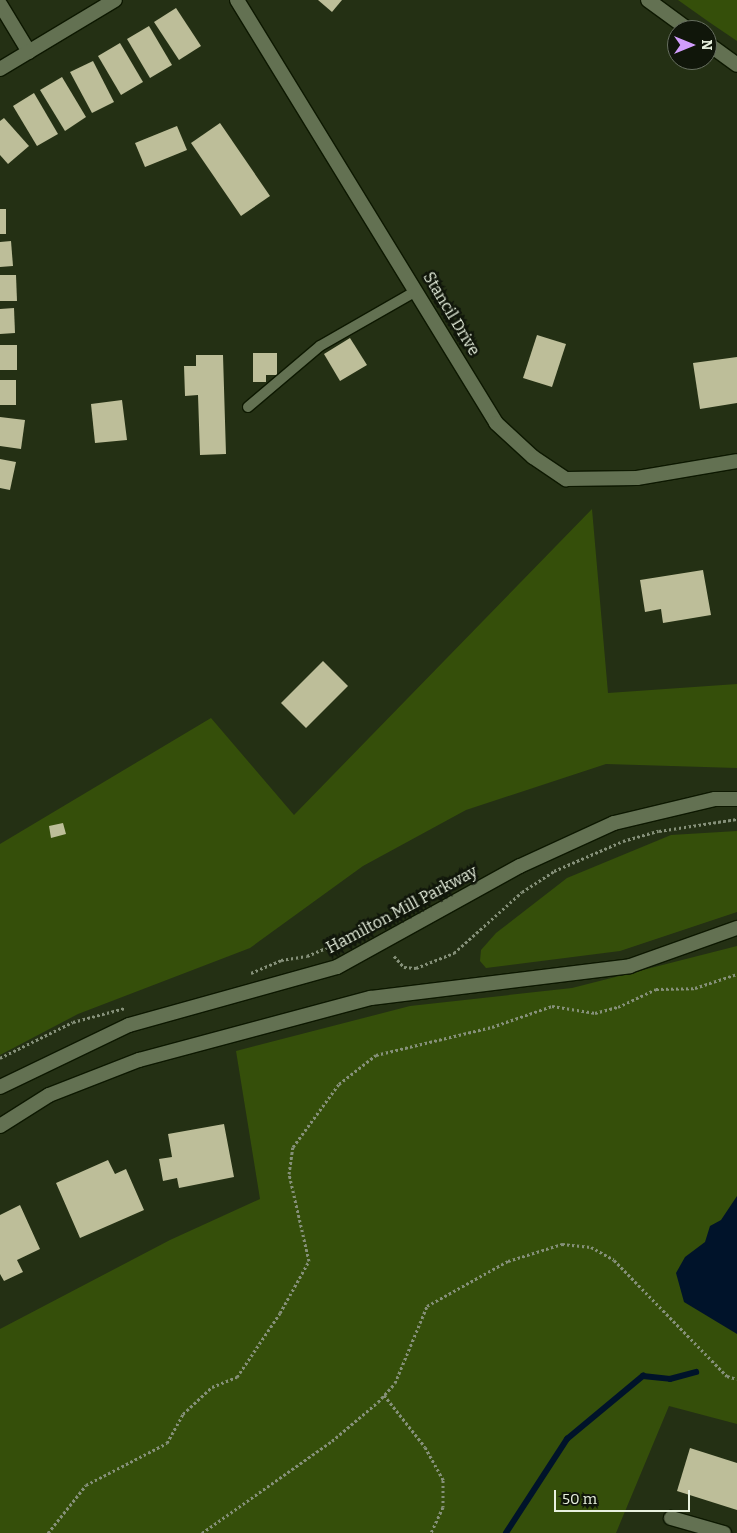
<!DOCTYPE html>
<html>
<head>
<meta charset="utf-8">
<style>
  body { margin:0 }
  #map { position:relative; width:737px; height:1533px; overflow:hidden; background:#243014; font-family:Bitter,serif }
  div>[style] { position:absolute }
  .green>* { inset:0; background:#354f0a }
  .water>* { inset:0; background:#00132a }
  .stream>* { height:5.5px; margin:-2.75px; padding:0 2.75px; transform-origin:2.75px; border-radius:2.75px; background:#00132a }
  .building>* { inset:0; background:#bdbe99 }
  .path>* { height:3px; margin-top:-1.5px; transform-origin:0; background:repeating-linear-gradient(90deg,#859079 0 2.5px,transparent 0 5px) }
  .roads { filter:drop-shadow(1px 0 #0d1800) drop-shadow(-1px 0 #0d1800) drop-shadow(0 1px #0d1800) drop-shadow(0 -1px #0d1800) }
  .service>* { height:10px; margin:-5px; padding:0 5px; transform-origin:5px; border-radius:5px; background:#637152 }
  .minor>* { height:14px; margin:-7px; padding:0 7px; transform-origin:7px; border-radius:7px; background:#637152 }
  .tertiary>* { height:14px; margin:-7px; padding:0 7px; transform-origin:7px; border-radius:7px; background:#637152 }
  .secondary>* { height:14px; margin:-7px; padding:0 7px; transform-origin:7px; border-radius:7px; background:#637152 }
  span { translate:-50% -50%; white-space:nowrap; text-align:center; line-height:1.15; -webkit-text-stroke:5px #10160a; paint-order:stroke }
  .street-label { font-size:16px; color:#e8f1df }
  .north { position:absolute; left:667px; top:20px; width:50px; height:50px; box-sizing:border-box; background:#10160a; border:1px solid #666e5f; border-radius:50%; rotate:90deg; font-size:14px; font-weight:700; line-height:20px; text-align:center; color:#e8f1df }
  .north::after { content:''; display:block; margin:auto; width:18px; height:22px; background:#d29dfd; clip-path:polygon(50% 0,100% 100%,50% 72%,0 100%) }
  .scale { position:absolute; left:554px; top:1490px; width:136px; height:22px; box-sizing:border-box; border:2px solid #e8f1df; border-top:0; padding-left:6px; font-size:15px; line-height:18px; white-space:nowrap; color:#e8f1df; -webkit-text-stroke:4px #10160a; paint-order:stroke }
</style>
</head>
<body>
<div id="map">
  <div class="green">
    <i style="clip-path:polygon(678px 0,737px 0,737px 41px,709px 22px)"></i>
    <i style="clip-path:polygon(592px 509px,608px 693px,737px 684px,737px 768px,606px 764px,466px 810px,363px 866px,250px 948px,78px 1014px,0 1055px,0 844px,211px 718px,294px 815px)"></i>
    <i style="clip-path:polygon(737px 831px,737px 912px,620px 951px,486px 968px,480px 961px,481px 950px,496px 933px,567px 878px,671px 835px)"></i>
    <i style="clip-path:polygon(737px 946px,737px 1424px,669px 1406px,616px 1533px,0 1533px,0 1329px,170px 1240px,260px 1199px,236px 1051px,410px 1006px,572px 988px)"></i>
  </div>
  <div class="water">
    <i style="clip-path:polygon(737px 1196px,737px 1334px,684px 1302px,676px 1273px,685px 1257px,705px 1242px,710px 1226px,721px 1220px)"></i>
  </div>
  <div class="stream">
    <i style="left:506px;top:1533px;width:112px;rotate:-57deg"></i>
    <i style="left:567px;top:1439px;width:99px;rotate:-39.7deg"></i>
    <i style="left:643px;top:1376px;width:27px;rotate:6deg"></i>
    <i style="left:670px;top:1379px;width:27px;rotate:-15deg"></i>
  </div>
  <div class="building">
    <i style="clip-path:polygon(318px 0,342px 0,332px 12px)"></i>
    <i style="clip-path:polygon(176px 8px,201px 46px,179px 60px,154px 22px)"></i>
    <i style="clip-path:polygon(149px 26px,172px 65px,150px 78px,127px 39px)"></i>
    <i style="clip-path:polygon(120px 43px,143px 82px,121px 95px,98px 56px)"></i>
    <i style="clip-path:polygon(93px 61px,114px 102px,92px 113px,70px 72px)"></i>
    <i style="clip-path:polygon(62px 77px,86px 117px,65px 131px,40px 90px)"></i>
    <i style="clip-path:polygon(34px 93px,58px 134px,37px 146px,13px 106px)"></i>
    <i style="clip-path:polygon(4px 118px,29px 146px,8px 164px,0 155px,0 121px)"></i>
    <i style="clip-path:polygon(220px 123px,270px 196px,241px 216px,191px 143px)"></i>
    <i style="clip-path:polygon(177px 126px,187px 150px,145px 167px,135px 143px)"></i>
    <i style="clip-path:polygon(0 209px,6px 209px,6px 234px,0 234px)"></i>
    <i style="clip-path:polygon(11px 241px,13px 266px,0 267px,0 242px)"></i>
    <i style="clip-path:polygon(0 275px,16px 275px,17px 301px,0 301px)"></i>
    <i style="clip-path:polygon(14px 308px,15px 333px,0 334px,0 309px)"></i>
    <i style="clip-path:polygon(537px 335px,566px 344px,552px 387px,523px 378px)"></i>
    <i style="clip-path:polygon(350px 338px,367px 365px,340px 381px,324px 354px)"></i>
    <i style="clip-path:polygon(0 345px,17px 345px,17px 370px,0 370px)"></i>
    <i style="clip-path:polygon(253px 353px,277px 353px,277px 375px,266px 375px,266px 382px,253px 382px)"></i>
    <i style="clip-path:polygon(196px 355px,223px 355px,226px 454px,200px 455px,198px 395px,185px 396px,184px 366px,196px 366px)"></i>
    <i style="clip-path:polygon(737px 357px,737px 403px,700px 409px,693px 363px)"></i>
    <i style="clip-path:polygon(0 380px,16px 380px,16px 405px,0 405px)"></i>
    <i style="clip-path:polygon(122px 400px,127px 440px,95px 443px,91px 404px)"></i>
    <i style="clip-path:polygon(0 417px,25px 420px,21px 449px,0 446px)"></i>
    <i style="clip-path:polygon(0 459px,16px 462px,10px 490px,0 488px)"></i>
    <i style="clip-path:polygon(703px 570px,711px 615px,663px 623px,661px 609px,645px 612px,640px 580px)"></i>
    <i style="clip-path:polygon(323px 661px,348px 686px,306px 728px,281px 703px)"></i>
    <i style="clip-path:polygon(63px 823px,66px 834px,51px 838px,49px 826px)"></i>
    <i style="clip-path:polygon(224px 1124px,234px 1177px,179px 1188px,177px 1178px,163px 1181px,159px 1159px,172px 1157px,168px 1134px)"></i>
    <i style="clip-path:polygon(108px 1160px,115px 1174px,126px 1169px,144px 1210px,80px 1238px,56px 1183px)"></i>
    <i style="clip-path:polygon(20px 1205px,40px 1249px,17px 1260px,23px 1272px,4px 1281px,0 1274px,0 1215px)"></i>
    <i style="clip-path:polygon(690px 1448px,737px 1463px,737px 1510px,677px 1491px)"></i>
  </div>
  <div class="path">
    <i style="left:394px;top:956px;width:15px;rotate:48deg"></i>
    <i style="left:404px;top:967px;width:12px;rotate:5deg"></i>
    <i style="left:416px;top:968px;width:41px;rotate:-21.5deg"></i>
    <i style="left:454px;top:953px;width:91px;rotate:-41.9deg"></i>
    <i style="left:522px;top:892px;width:38px;rotate:-33deg"></i>
    <i style="left:554px;top:871px;width:75px;rotate:-23.5deg"></i>
    <i style="left:623px;top:841px;width:37px;rotate:-16deg"></i>
    <i style="left:659px;top:831px;width:79px;rotate:-8.7deg"></i>
    <i style="left:251px;top:973px;width:33px;rotate:-23deg"></i>
    <i style="left:281px;top:960px;width:26px;rotate:-9deg"></i>
    <i style="left:307px;top:956px;width:62px;rotate:-22.8deg"></i>
    <i style="left:0;top:1058px;width:81px;rotate:-26.3deg"></i>
    <i style="left:73px;top:1022px;width:54px;rotate:-15.1deg"></i>
    <i style="left:384px;top:1395px;width:66px;rotate:51.7deg"></i>
    <i style="left:425px;top:1447px;width:38px;rotate:61deg"></i>
    <i style="left:443px;top:1480px;width:27px;rotate:90deg"></i>
    <i style="left:443px;top:1507px;width:29px;rotate:115deg"></i>
    <i style="left:48px;top:1533px;width:61px;rotate:-51.6deg"></i>
    <i style="left:86px;top:1485px;width:91px;rotate:-27.4deg"></i>
    <i style="left:167px;top:1443px;width:33px;rotate:-61deg"></i>
    <i style="left:183px;top:1414px;width:40px;rotate:-43deg"></i>
    <i style="left:212px;top:1387px;width:27px;rotate:-22deg"></i>
    <i style="left:237px;top:1377px;width:77px;rotate:-56.1deg"></i>
    <i style="left:280px;top:1313px;width:60px;rotate:-60.9deg"></i>
    <i style="left:309px;top:1261px;width:89px;rotate:-102.9deg"></i>
    <i style="left:289px;top:1174px;width:27px;rotate:-82deg"></i>
    <i style="left:293px;top:1147px;width:78px;rotate:-53.9deg"></i>
    <i style="left:339px;top:1084px;width:47px;rotate:-38.1deg"></i>
    <i style="left:376px;top:1055px;width:119px;rotate:-13.6deg"></i>
    <i style="left:492px;top:1027px;width:64px;rotate:-19.3deg"></i>
    <i style="left:552px;top:1006px;width:44px;rotate:9.2deg"></i>
    <i style="left:595px;top:1013px;width:24px;rotate:-15deg"></i>
    <i style="left:618px;top:1007px;width:42px;rotate:-25.3deg"></i>
    <i style="left:656px;top:989px;width:39px;rotate:-1deg"></i>
    <i style="left:695px;top:988px;width:44px;rotate:-18.4deg"></i>
    <i style="left:202px;top:1533px;width:159px;rotate:-35.3deg"></i>
    <i style="left:332px;top:1441px;width:60px;rotate:-40.3deg"></i>
    <i style="left:378px;top:1402px;width:25px;rotate:-48deg"></i>
    <i style="left:395px;top:1383px;width:83px;rotate:-67.4deg"></i>
    <i style="left:427px;top:1306px;width:93px;rotate:-29.1deg"></i>
    <i style="left:508px;top:1261px;width:57px;rotate:-17.5deg"></i>
    <i style="left:562px;top:1244px;width:29px;rotate:6deg"></i>
    <i style="left:591px;top:1247px;width:26px;rotate:29deg"></i>
    <i style="left:614px;top:1260px;width:162px;rotate:45.8deg"></i>
    <i style="left:727px;top:1376px;width:10px;rotate:17deg"></i>
  </div>
  <div class="roads">
    <div class="service">
      <i style="left:248px;top:407px;width:94px;rotate:-40.3deg"></i>
      <i style="left:320px;top:346px;width:111px;rotate:-29.8deg"></i>
    </div>
    <div class="minor">
      <i style="left:237px;top:0;width:496px;rotate:58.5deg"></i>
      <i style="left:496px;top:423px;width:50px;rotate:42.6deg"></i>
      <i style="left:533px;top:457px;width:40px;rotate:34deg"></i>
      <i style="left:566px;top:479px;width:71px;rotate:-0.8deg"></i>
      <i style="left:637px;top:478px;width:101px;rotate:-9.6deg"></i>
      <i style="left:0;top:4px;width:56px;rotate:58.9deg"></i>
      <i style="left:0;top:69px;width:134px;rotate:-31deg"></i>
      <i style="left:671px;top:1518px;width:55px;rotate:15.8deg"></i>
    </div>
    <div class="tertiary">
      <i style="left:0;top:1087px;width:143px;rotate:-25.7deg"></i>
      <i style="left:129px;top:1025px;width:216px;rotate:-15.6deg"></i>
      <i style="left:337px;top:967px;width:209px;rotate:-28.9deg"></i>
      <i style="left:520px;top:866px;width:103px;rotate:-24.6deg"></i>
      <i style="left:614px;top:823px;width:104px;rotate:-13.4deg"></i>
      <i style="left:715px;top:799px;width:22px"></i>
      <i style="left:0;top:1126px;width:58px;rotate:-32.3deg"></i>
      <i style="left:49px;top:1095px;width:97px;rotate:-21.3deg"></i>
      <i style="left:139px;top:1060px;width:240px;rotate:-15deg"></i>
      <i style="left:371px;top:998px;width:261px;rotate:-7deg"></i>
      <i style="left:630px;top:966px;width:114px;rotate:-19.6deg"></i>
    </div>
    <div class="secondary">
      <i style="left:648px;top:0;width:51px;rotate:36.2deg"></i>
      <i style="left:707px;top:43px;width:37px;rotate:36deg"></i>
    </div>
  </div>
  <div class="street-label">
    <span style="left:451px;top:314px;rotate:59deg">Stancil Drive</span>
    <span style="left:402px;top:910px;rotate:-28deg">Hamilton Mill Parkway</span>
  </div>
  <div class="north">N</div>
  <div class="scale">50 m</div>
</div>
</body>
</html>
